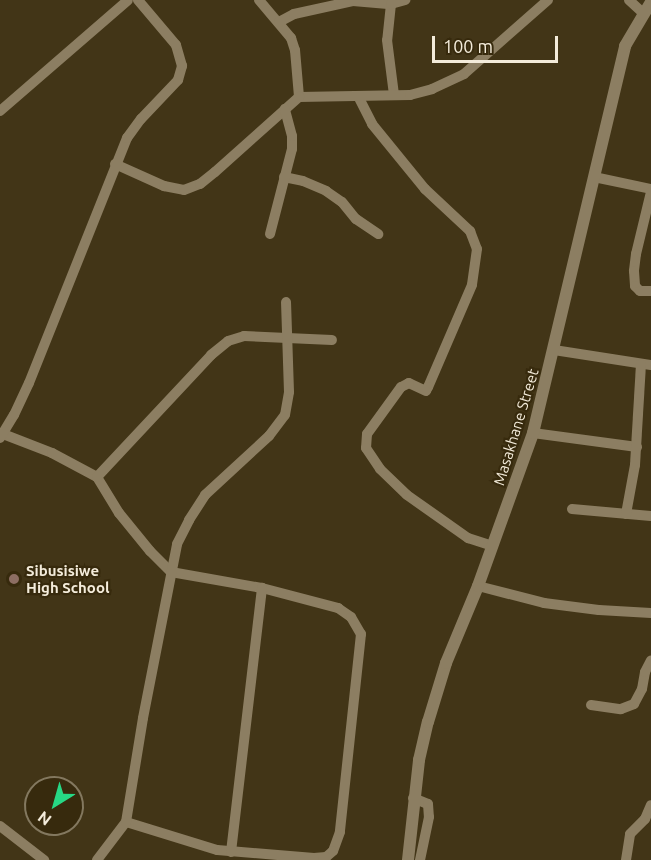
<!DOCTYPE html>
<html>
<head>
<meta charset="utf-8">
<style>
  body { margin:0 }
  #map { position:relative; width:651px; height:860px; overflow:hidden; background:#423517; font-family:Ubuntu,sans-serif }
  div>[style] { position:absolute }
  .minor>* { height:10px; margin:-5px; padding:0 5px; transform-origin:5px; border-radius:5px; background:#8c7e62 }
  .tertiary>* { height:12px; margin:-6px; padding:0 6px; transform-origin:6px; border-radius:6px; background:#8c7e62 }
  .dots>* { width:16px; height:16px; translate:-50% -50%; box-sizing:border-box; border:3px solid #372a0d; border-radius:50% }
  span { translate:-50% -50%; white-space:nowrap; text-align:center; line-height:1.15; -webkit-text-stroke:4.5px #372a0d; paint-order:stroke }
  .street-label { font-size:15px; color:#f4ecdb }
  .poi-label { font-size:15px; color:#f4ecdb; font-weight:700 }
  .left { translate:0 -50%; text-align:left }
  .north { position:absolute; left:24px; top:776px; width:60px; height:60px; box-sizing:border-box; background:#372a0d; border:2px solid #83785f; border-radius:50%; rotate:217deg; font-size:16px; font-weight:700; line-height:24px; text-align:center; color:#f4ecdb }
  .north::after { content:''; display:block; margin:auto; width:21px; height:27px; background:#27d885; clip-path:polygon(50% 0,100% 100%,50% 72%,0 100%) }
  .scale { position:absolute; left:432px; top:36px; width:126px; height:27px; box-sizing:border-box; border:3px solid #f4ecdb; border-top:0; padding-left:8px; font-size:18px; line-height:21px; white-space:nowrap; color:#f4ecdb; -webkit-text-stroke:4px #372a0d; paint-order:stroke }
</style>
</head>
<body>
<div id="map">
  <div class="minor">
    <i style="left:259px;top:0;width:50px;rotate:49.9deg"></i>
    <i style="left:291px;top:38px;width:13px;rotate:72deg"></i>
    <i style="left:295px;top:50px;width:47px;rotate:85.1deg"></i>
    <i style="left:629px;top:0;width:19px;rotate:43deg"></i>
    <i style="left:391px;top:4px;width:36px;rotate:96deg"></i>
    <i style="left:387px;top:40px;width:55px;rotate:82.7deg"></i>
    <i style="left:279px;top:22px;width:17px;rotate:-28deg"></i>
    <i style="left:294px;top:14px;width:60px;rotate:-12.4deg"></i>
    <i style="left:353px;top:1px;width:38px;rotate:5deg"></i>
    <i style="left:391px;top:4px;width:15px;rotate:-16deg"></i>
    <i style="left:358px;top:96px;width:31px;rotate:63deg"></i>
    <i style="left:372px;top:124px;width:84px;rotate:50.8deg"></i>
    <i style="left:425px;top:189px;width:62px;rotate:43deg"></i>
    <i style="left:470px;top:231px;width:19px;rotate:69deg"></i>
    <i style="left:477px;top:249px;width:36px;rotate:98deg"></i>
    <i style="left:472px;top:285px;width:111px;rotate:113.3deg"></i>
    <i style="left:428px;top:387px;width:4px;rotate:117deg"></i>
    <i style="left:426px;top:391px;width:19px;rotate:-155deg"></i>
    <i style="left:409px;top:383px;width:9px;rotate:153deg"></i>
    <i style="left:401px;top:387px;width:58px;rotate:125.9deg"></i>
    <i style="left:367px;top:434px;width:14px;rotate:94deg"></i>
    <i style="left:366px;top:448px;width:25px;rotate:56deg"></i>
    <i style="left:380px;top:469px;width:37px;rotate:44deg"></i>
    <i style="left:407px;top:495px;width:75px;rotate:35.2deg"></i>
    <i style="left:468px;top:538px;width:26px;rotate:18deg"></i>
    <i style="left:299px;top:97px;width:111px;rotate:-1deg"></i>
    <i style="left:410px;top:95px;width:23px;rotate:-15deg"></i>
    <i style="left:432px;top:89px;width:35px;rotate:-25deg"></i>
    <i style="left:464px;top:74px;width:112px;rotate:-41.4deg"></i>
    <i style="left:0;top:111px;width:169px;rotate:-40.9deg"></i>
    <i style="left:115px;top:164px;width:54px;rotate:24.2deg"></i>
    <i style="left:164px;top:186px;width:20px;rotate:11deg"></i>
    <i style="left:184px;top:190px;width:17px;rotate:-21deg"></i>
    <i style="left:200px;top:184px;width:19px;rotate:-39deg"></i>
    <i style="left:215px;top:172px;width:113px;rotate:-41.8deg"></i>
    <i style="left:284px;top:177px;width:19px;rotate:12deg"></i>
    <i style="left:303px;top:181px;width:25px;rotate:23deg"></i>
    <i style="left:326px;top:191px;width:19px;rotate:35deg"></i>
    <i style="left:342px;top:202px;width:22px;rotate:51deg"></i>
    <i style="left:356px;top:219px;width:27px;rotate:34deg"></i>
    <i style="left:594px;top:177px;width:58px;rotate:11.9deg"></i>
    <i style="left:651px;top:192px;width:64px;rotate:103.6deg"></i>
    <i style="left:636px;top:254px;width:17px;rotate:97deg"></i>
    <i style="left:634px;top:271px;width:15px;rotate:86deg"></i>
    <i style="left:635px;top:286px;width:7px;rotate:45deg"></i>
    <i style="left:640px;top:291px;width:11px"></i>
    <i style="left:270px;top:234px;width:88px;rotate:-75.5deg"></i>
    <i style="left:292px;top:149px;width:13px;rotate:-90deg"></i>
    <i style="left:292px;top:136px;width:28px;rotate:-105deg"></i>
    <i style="left:554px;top:350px;width:98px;rotate:8.8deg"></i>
    <i style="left:533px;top:433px;width:105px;rotate:7.7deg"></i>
    <i style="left:3px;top:434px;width:53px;rotate:21.2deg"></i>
    <i style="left:52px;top:453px;width:51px;rotate:28.1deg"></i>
    <i style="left:97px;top:477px;width:42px;rotate:58.6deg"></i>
    <i style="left:119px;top:513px;width:49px;rotate:50.8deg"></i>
    <i style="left:150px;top:551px;width:30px;rotate:45deg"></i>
    <i style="left:171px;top:572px;width:92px;rotate:10deg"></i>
    <i style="left:262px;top:588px;width:79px;rotate:14.7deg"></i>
    <i style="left:338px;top:608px;width:16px;rotate:35deg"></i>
    <i style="left:351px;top:617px;width:20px;rotate:60deg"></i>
    <i style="left:361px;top:634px;width:199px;rotate:96.1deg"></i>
    <i style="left:340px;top:832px;width:20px;rotate:110deg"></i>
    <i style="left:333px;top:851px;width:9px;rotate:139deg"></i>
    <i style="left:326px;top:857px;width:12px;rotate:175deg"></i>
    <i style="left:314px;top:858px;width:97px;rotate:-175.3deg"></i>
    <i style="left:217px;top:850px;width:95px;rotate:-162.9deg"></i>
    <i style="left:0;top:438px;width:27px;rotate:-59deg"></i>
    <i style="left:14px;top:415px;width:35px;rotate:-65deg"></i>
    <i style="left:29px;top:383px;width:264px;rotate:-68.2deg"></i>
    <i style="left:127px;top:138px;width:24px;rotate:-54deg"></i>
    <i style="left:141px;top:119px;width:54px;rotate:-46.5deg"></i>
    <i style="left:178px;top:80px;width:15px;rotate:-74deg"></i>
    <i style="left:182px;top:66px;width:22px;rotate:-106deg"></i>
    <i style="left:176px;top:45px;width:59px;rotate:-130.2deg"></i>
    <i style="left:97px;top:477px;width:167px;rotate:-46.9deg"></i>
    <i style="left:211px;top:355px;width:22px;rotate:-39deg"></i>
    <i style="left:228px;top:341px;width:17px;rotate:-17deg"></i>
    <i style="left:244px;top:336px;width:88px;rotate:2.6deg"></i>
    <i style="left:572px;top:509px;width:79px;rotate:5.1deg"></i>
    <i style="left:626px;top:514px;width:50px;rotate:-79.6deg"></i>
    <i style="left:635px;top:465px;width:101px;rotate:-86.6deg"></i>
    <i style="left:478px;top:586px;width:68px;rotate:14.4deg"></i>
    <i style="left:544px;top:603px;width:55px;rotate:7.3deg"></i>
    <i style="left:599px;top:610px;width:52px;rotate:3.3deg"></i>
    <i style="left:591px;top:705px;width:30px;rotate:8deg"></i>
    <i style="left:621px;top:709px;width:14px;rotate:-21deg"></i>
    <i style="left:634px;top:704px;width:17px;rotate:-62deg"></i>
    <i style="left:642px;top:689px;width:17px;rotate:-80deg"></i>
    <i style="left:645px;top:672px;width:13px;rotate:-63deg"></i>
    <i style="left:413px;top:798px;width:16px;rotate:22deg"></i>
    <i style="left:428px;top:804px;width:13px;rotate:86deg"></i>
    <i style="left:429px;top:817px;width:44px;rotate:101.8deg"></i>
    <i style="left:0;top:826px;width:56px;rotate:37.7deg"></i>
    <i style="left:231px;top:852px;width:266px;rotate:-83.3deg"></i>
    <i style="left:97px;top:860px;width:48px;rotate:-52.7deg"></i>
    <i style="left:126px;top:822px;width:105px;rotate:-80.7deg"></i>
    <i style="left:143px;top:718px;width:177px;rotate:-78.9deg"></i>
    <i style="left:177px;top:544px;width:27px;rotate:-63deg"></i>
    <i style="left:189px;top:520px;width:30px;rotate:-57deg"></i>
    <i style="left:205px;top:495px;width:87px;rotate:-42.7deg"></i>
    <i style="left:269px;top:436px;width:26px;rotate:-53deg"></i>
    <i style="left:285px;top:415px;width:23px;rotate:-80deg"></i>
    <i style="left:289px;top:392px;width:90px;rotate:-91.9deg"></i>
    <i style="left:626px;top:860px;width:26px;rotate:-81deg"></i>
    <i style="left:630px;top:834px;width:21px;rotate:-45deg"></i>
    <i style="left:645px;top:819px;width:15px;rotate:-67deg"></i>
  </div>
  <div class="tertiary">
    <i style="left:408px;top:860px;width:101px;rotate:-83.7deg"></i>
    <i style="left:419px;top:760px;width:39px;rotate:-77deg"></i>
    <i style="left:428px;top:722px;width:62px;rotate:-73deg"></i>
    <i style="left:446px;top:663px;width:83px;rotate:-67.4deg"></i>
    <i style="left:478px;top:586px;width:163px;rotate:-70.2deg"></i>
    <i style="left:533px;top:433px;width:398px;rotate:-76.6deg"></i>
    <i style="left:625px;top:46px;width:51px;rotate:-59.4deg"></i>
  </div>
  <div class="dots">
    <i style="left:14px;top:579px;background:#8d6e63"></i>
  </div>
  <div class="street-label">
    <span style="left:516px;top:427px;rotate:-73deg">Masakhane Street</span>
  </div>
  <div class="poi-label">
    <span class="left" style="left:26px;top:579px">Sibusisiwe<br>High School</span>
  </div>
  <div class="north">N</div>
  <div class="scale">100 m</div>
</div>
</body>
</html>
